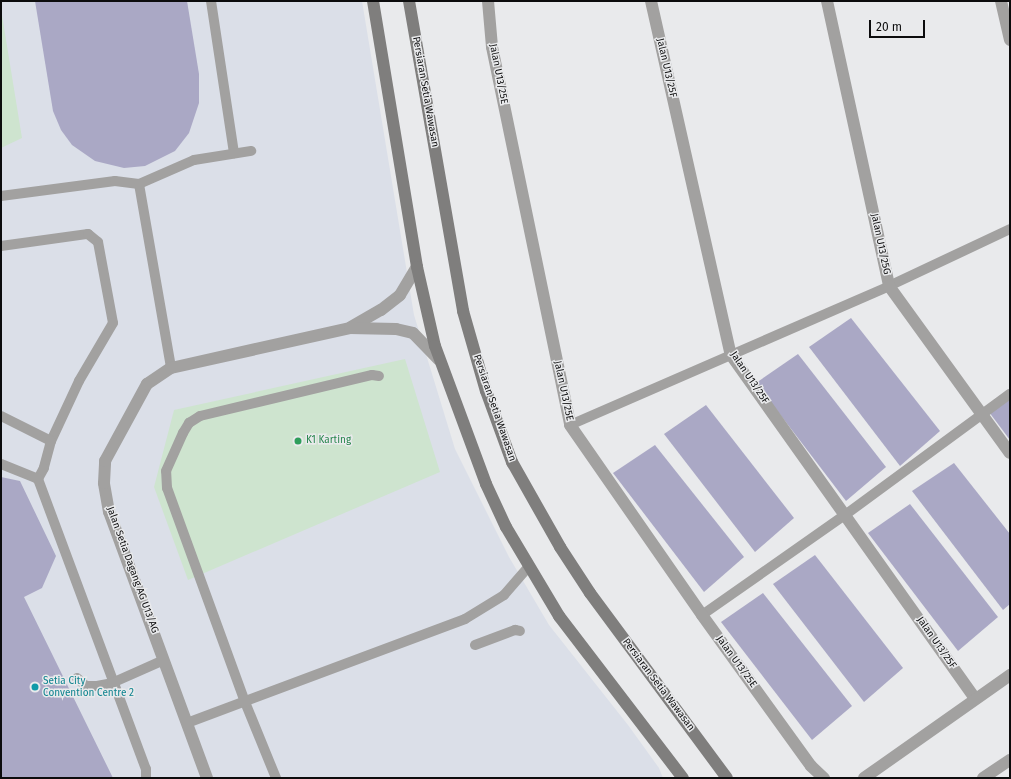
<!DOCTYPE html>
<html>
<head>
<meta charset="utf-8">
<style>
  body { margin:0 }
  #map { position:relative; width:1011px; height:779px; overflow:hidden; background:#e9eaec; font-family:"Fira Sans",sans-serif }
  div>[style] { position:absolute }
  .built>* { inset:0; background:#dbdfe8 }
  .green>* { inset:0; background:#cee4cf }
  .building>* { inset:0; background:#aaa8c5 }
  .lane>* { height:10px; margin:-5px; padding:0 5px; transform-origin:5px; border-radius:5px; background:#a2a1a0 }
  .street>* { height:12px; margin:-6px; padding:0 6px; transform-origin:6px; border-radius:6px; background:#a2a1a0 }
  .secondary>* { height:12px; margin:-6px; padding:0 6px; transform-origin:6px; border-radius:6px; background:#7f7e7d }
  .dots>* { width:11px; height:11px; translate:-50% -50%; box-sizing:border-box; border:2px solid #e9eaec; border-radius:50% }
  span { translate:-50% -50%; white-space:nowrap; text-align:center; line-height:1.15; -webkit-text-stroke:3px #e9eaec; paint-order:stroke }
  .street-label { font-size:10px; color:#0c0c0d }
  .leisure-label { font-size:10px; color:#27864d }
  .left { translate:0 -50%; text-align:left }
  .culture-label { font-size:10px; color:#0d838f }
  .frame { position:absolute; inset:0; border:2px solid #0c0c0d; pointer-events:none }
  .scale { position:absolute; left:869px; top:20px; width:56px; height:18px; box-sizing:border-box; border:2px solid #0c0c0d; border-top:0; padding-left:5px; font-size:12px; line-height:14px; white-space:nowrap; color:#0c0c0d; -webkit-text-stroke:3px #e9eaec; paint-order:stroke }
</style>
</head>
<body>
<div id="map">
  <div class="built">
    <i style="clip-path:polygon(1px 1px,362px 1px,414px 315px,455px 449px,509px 557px,549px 625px,628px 725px,659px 768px,663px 778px,1px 778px)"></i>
  </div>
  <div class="green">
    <i style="clip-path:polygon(1px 9px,22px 138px,1px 148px)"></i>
    <i style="clip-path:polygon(405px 359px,440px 472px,188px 580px,154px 487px,174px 410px)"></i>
  </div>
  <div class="building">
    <i style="clip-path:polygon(35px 1px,187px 1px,199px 74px,199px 103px,189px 133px,175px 151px,145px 166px,124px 168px,95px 161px,72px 145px,61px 130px,53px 111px)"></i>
    <i style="clip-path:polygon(851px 318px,940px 431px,900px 466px,809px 347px)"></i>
    <i style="clip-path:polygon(798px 354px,886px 467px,846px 501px,756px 383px)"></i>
    <i style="clip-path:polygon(1010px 398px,1010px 440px,989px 412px)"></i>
    <i style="clip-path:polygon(706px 405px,794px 518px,755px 552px,664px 434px)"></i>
    <i style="clip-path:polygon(655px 445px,744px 557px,704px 592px,613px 473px)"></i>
    <i style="clip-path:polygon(954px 463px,1010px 534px,1010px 604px,1003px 610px,912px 491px)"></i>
    <i style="clip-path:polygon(1px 477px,20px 481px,56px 556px,42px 588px,24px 597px,113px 778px,1px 778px)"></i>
    <i style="clip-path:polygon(910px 504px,998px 617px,958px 651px,868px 533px)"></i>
    <i style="clip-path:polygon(815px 555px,903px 668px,864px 702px,773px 584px)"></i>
    <i style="clip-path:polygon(763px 593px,852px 706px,812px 740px,721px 622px)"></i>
  </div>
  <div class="lane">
    <i style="left:211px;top:1px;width:154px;rotate:81.4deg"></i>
    <i style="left:139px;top:184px;width:187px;rotate:80.1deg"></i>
    <i style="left:1px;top:196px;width:115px;rotate:-7.5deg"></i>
    <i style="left:115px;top:181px;width:24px;rotate:7deg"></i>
    <i style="left:139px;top:184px;width:60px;rotate:-23.6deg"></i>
    <i style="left:194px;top:160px;width:58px;rotate:-9deg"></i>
    <i style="left:1px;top:246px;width:88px;rotate:-7.9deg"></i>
    <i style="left:88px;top:234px;width:13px;rotate:39deg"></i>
    <i style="left:98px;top:242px;width:82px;rotate:79.5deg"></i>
    <i style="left:113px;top:323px;width:67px;rotate:120.4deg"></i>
    <i style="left:79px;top:381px;width:66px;rotate:115deg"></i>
    <i style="left:51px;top:441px;width:56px;rotate:-153.4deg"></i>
    <i style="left:570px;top:425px;width:348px;rotate:-23.5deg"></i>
    <i style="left:889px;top:286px;width:134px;rotate:-25.2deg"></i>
    <i style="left:51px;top:441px;width:28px;rotate:105deg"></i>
    <i style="left:44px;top:468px;width:13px;rotate:119deg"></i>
    <i style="left:38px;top:479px;width:309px;rotate:69.6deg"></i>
    <i style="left:146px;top:769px;width:9px;rotate:90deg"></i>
    <i style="left:1px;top:464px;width:40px;rotate:22deg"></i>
    <i style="left:702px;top:615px;width:174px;rotate:-35deg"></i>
    <i style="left:845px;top:515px;width:205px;rotate:-36.3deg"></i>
    <i style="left:475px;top:645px;width:43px;rotate:-20.6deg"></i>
    <i style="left:515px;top:630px;width:5px;rotate:11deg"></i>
    <i style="left:77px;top:678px;width:12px;rotate:42deg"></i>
    <i style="left:86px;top:686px;width:11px"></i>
    <i style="left:97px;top:686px;width:15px;rotate:-11deg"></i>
    <i style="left:112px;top:683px;width:57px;rotate:-23.9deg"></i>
    <i style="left:187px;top:723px;width:297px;rotate:-20.5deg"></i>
    <i style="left:465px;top:619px;width:46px;rotate:-31.6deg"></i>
    <i style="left:504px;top:595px;width:38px;rotate:-49deg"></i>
    <i style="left:276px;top:778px;width:82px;rotate:-112.2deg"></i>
    <i style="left:245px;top:702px;width:228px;rotate:-110deg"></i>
    <i style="left:167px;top:488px;width:17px;rotate:-93deg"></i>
    <i style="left:166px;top:471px;width:42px;rotate:-65.9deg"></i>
    <i style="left:183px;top:433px;width:12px;rotate:-59deg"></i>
    <i style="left:189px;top:423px;width:13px;rotate:-32deg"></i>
    <i style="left:200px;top:416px;width:177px;rotate:-13.4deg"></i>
    <i style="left:372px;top:375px;width:7px;rotate:8deg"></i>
  </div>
  <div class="street">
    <i style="left:488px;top:1px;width:46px;rotate:85deg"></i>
    <i style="left:492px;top:47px;width:386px;rotate:78.3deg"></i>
    <i style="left:570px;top:425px;width:231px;rotate:55.2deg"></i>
    <i style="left:702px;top:615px;width:186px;rotate:54.2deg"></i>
    <i style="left:811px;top:766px;width:18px;rotate:43deg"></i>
    <i style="left:651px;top:1px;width:363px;rotate:77.3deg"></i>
    <i style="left:731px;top:355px;width:421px;rotate:54.6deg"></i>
    <i style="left:827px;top:1px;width:292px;rotate:77.7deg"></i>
    <i style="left:889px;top:286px;width:206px;rotate:54.1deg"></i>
    <i style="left:1001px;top:1px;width:40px;rotate:77deg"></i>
    <i style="left:351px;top:327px;width:34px;rotate:-30deg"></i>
    <i style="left:381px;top:310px;width:24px;rotate:-38deg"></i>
    <i style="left:400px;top:295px;width:33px;rotate:-59deg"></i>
    <i style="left:207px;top:778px;width:283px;rotate:-110.2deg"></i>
    <i style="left:109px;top:512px;width:29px;rotate:-100deg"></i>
    <i style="left:104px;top:483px;width:22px;rotate:-87deg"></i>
    <i style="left:105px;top:461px;width:88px;rotate:-61.4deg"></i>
    <i style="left:147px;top:384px;width:29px;rotate:-34deg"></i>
    <i style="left:171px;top:368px;width:183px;rotate:-12.6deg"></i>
    <i style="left:350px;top:328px;width:46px;rotate:1.2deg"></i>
    <i style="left:396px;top:329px;width:17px;rotate:13deg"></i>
    <i style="left:413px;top:333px;width:37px;rotate:46deg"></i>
    <i style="left:864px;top:778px;width:179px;rotate:-35.2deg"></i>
    <i style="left:983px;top:778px;width:32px;rotate:-34deg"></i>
  </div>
  <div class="secondary">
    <i style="left:373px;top:1px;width:270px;rotate:80.6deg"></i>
    <i style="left:417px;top:267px;width:81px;rotate:77.2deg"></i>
    <i style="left:435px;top:346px;width:147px;rotate:69.7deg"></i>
    <i style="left:486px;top:484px;width:47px;rotate:65.1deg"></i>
    <i style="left:506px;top:527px;width:104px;rotate:59.2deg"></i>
    <i style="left:559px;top:616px;width:204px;rotate:52.6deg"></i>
    <i style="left:409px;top:1px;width:315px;rotate:80.1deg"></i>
    <i style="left:463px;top:311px;width:83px;rotate:74deg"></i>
    <i style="left:486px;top:391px;width:76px;rotate:69.9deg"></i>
    <i style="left:512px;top:462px;width:98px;rotate:60.5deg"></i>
    <i style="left:560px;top:547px;width:55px;rotate:56.9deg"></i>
    <i style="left:590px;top:593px;width:230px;rotate:53.5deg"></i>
  </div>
  <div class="dots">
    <i style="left:298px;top:441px;background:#2e9e5b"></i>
    <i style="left:35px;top:687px;background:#0f9aa8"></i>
  </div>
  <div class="street-label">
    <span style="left:666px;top:68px;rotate:77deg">Jalan U13/25F</span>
    <span style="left:498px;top:74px;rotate:79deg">Jalan U13/25E</span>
    <span style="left:425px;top:92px;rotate:80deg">Persiaran Setia Wawasan</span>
    <span style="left:880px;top:244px;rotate:78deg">Jalan U13/25G</span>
    <span style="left:749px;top:378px;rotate:56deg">Jalan U13/25F</span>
    <span style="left:563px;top:391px;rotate:78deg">Jalan U13/25E</span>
    <span style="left:494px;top:408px;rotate:71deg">Persiaran Setia Wawasan</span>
    <span style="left:132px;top:570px;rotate:70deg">Jalan Setia Dagang AG U13/AG</span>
    <span style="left:936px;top:643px;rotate:55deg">Jalan U13/25F</span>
    <span style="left:736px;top:662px;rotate:54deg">Jalan U13/25E</span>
    <span style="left:658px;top:685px;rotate:53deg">Persiaran Setia Wawasan</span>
  </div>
  <div class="leisure-label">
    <span class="left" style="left:306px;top:441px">K1 Karting</span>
  </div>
  <div class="culture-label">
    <span class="left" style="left:43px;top:687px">Setia City<br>Convention Centre 2</span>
  </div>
  <div class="frame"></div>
  <div class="scale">20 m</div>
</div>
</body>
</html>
